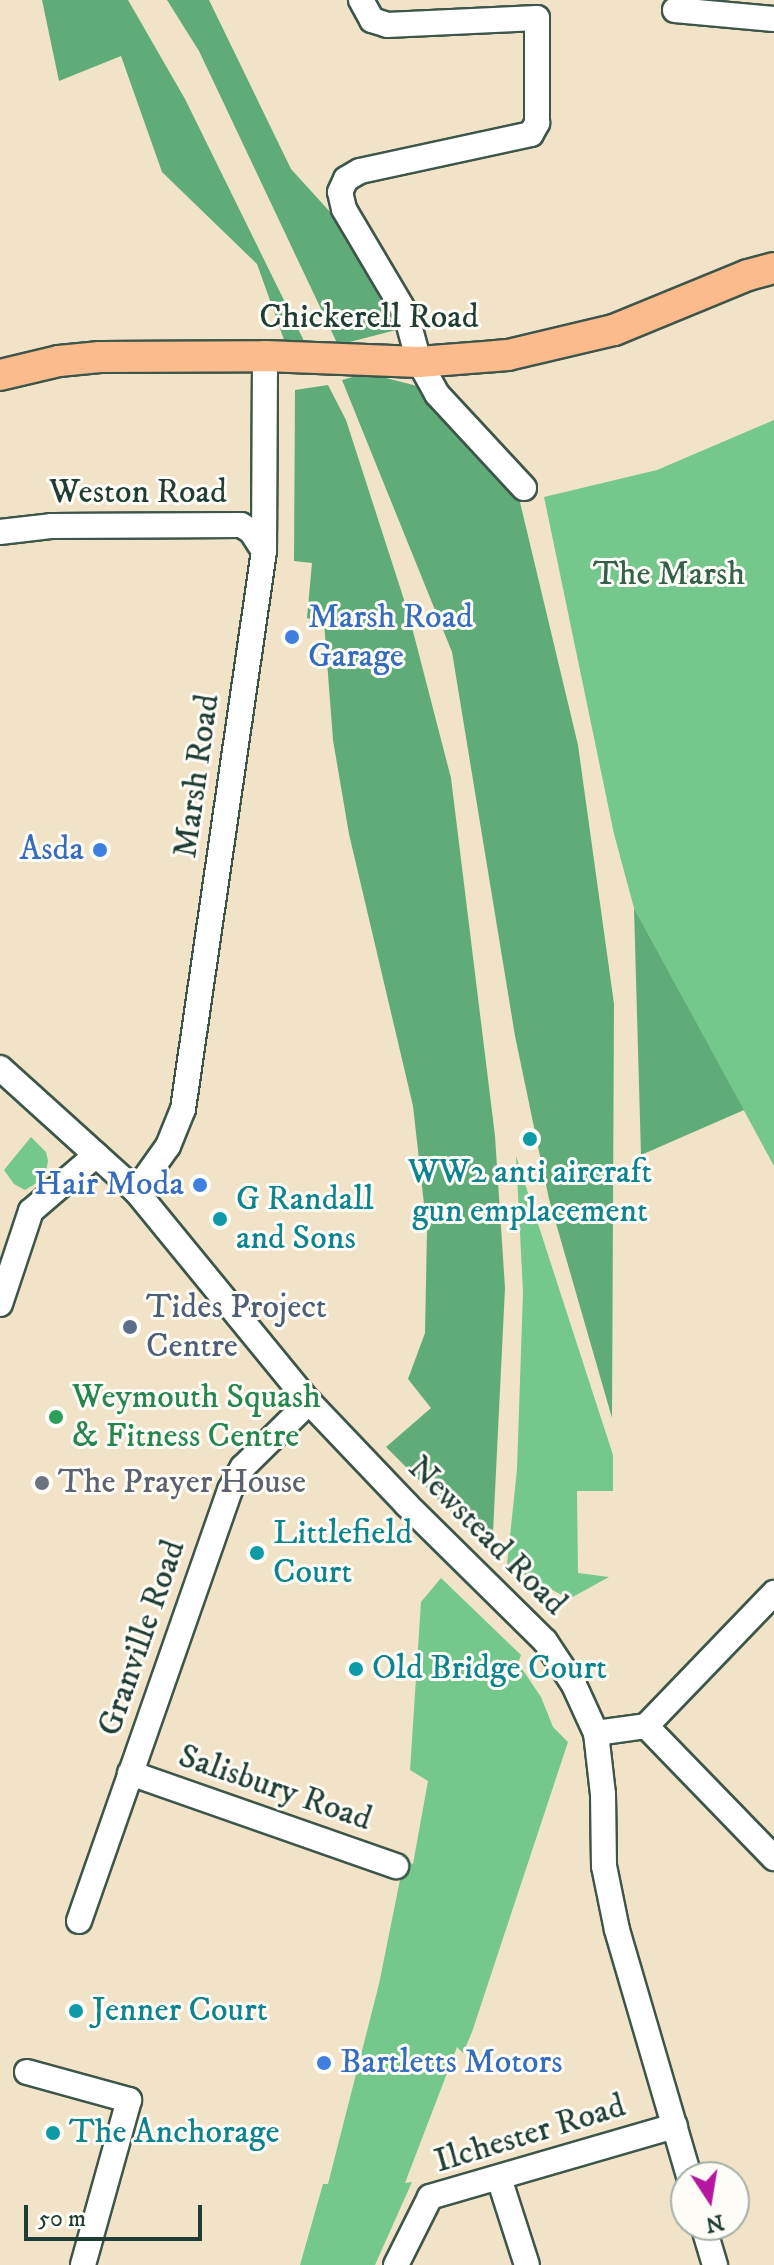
<!DOCTYPE html>
<html>
<head>
<meta charset="utf-8">
<style>
  body { margin:0 }
  #map { position:relative; width:774px; height:2265px; overflow:hidden; background:#f1e3c7; font-family:"IM FELL DW Pica",serif }
  div>[style] { position:absolute }
  .green>* { inset:0; background:#74c88c }
  .forest>* { inset:0; background:#5fac78 }
  .roads { filter:drop-shadow(2px 0 #3e564a) drop-shadow(-2px 0 #3e564a) drop-shadow(0 2px #3e564a) drop-shadow(0 -2px #3e564a) }
  .minor>* { height:24px; margin:-12px; padding:0 12px; transform-origin:12px; border-radius:12px; background:#fff }
  .major>* { height:30px; margin:-15px; padding:0 15px; transform-origin:15px; border-radius:15px; background:#fbbb8d }
  .dots>* { width:22px; height:22px; translate:-50% -50%; box-sizing:border-box; border:4px solid #fdfcf7; border-radius:50% }
  span { translate:-50% -50%; white-space:nowrap; text-align:center; line-height:1.15; -webkit-text-stroke:6px #fdfcf7; paint-order:stroke }
  .street-label { font-size:34px; color:#1f3d34 }
  .park-label { font-size:34px; color:#34604a }
  .shop-label { font-size:34px; color:#366cbe }
  .left { translate:0 -50%; text-align:left }
  .right { translate:-100% -50%; text-align:right }
  .culture-label { font-size:34px; color:#0d838f }
  .service-label { font-size:34px; color:#4e5e75 }
  .leisure-label { font-size:34px; color:#27864d }
  .worship-label { font-size:34px; color:#5b616d }
  .north { position:absolute; left:670px; top:2161px; width:80px; height:80px; box-sizing:border-box; background:#fdfcf7; border:2px solid #a4b0a9; border-radius:50%; rotate:168deg; font-size:22px; font-weight:700; line-height:32px; text-align:center; color:#1f3d34 }
  .north::after { content:''; display:block; margin:auto; width:28px; height:36px; background:#b5179e; clip-path:polygon(50% 0,100% 100%,50% 72%,0 100%) }
  .scale { position:absolute; left:24px; top:2205px; width:178px; height:36px; box-sizing:border-box; border:4px solid #1f3d34; border-top:0; padding-left:10px; font-size:24px; line-height:28px; white-space:nowrap; color:#1f3d34; -webkit-text-stroke:6px #fdfcf7; paint-order:stroke }
</style>
</head>
<body>
<div id="map">
  <div class="green">
    <i style="clip-path:polygon(774px 420px,774px 1166px,634px 908px,614px 834px,544px 497px,657px 470px)"></i>
    <i style="clip-path:polygon(31px 1137px,46px 1152px,48px 1161px,45px 1178px,25px 1190px,14px 1184px,4px 1170px)"></i>
    <i style="clip-path:polygon(516px 1156px,613px 1455px,613px 1491px,577px 1491px,578px 1573px,609px 1577px,569px 1599px,507px 1565px,517px 1469px,523px 1292px)"></i>
    <i style="clip-path:polygon(441px 1578px,521px 1655px,518px 1663px,541px 1697px,553px 1727px,568px 1742px,472px 2032px,463px 2053px,457px 2047px,405px 2183px,412px 2182px,375px 2265px,300px 2265px,323px 2184px,328px 2184px,379px 1984px,404px 1860px,413px 1864px,428px 1781px,410px 1770px,421px 1602px)"></i>
  </div>
  <div class="forest">
    <i style="clip-path:polygon(42px 0,128px 0,185px 99px,308px 349px,287px 348px,257px 264px,162px 172px,121px 56px,59px 81px)"></i>
    <i style="clip-path:polygon(167px 0,209px 0,291px 169px,341px 224px,396px 330px,338px 345px,199px 51px)"></i>
    <i style="clip-path:polygon(367px 373px,421px 387px,519px 498px,578px 745px,614px 1004px,612px 1418px,549px 1199px,515px 1036px,452px 652px,342px 380px)"></i>
    <i style="clip-path:polygon(328px 385px,346px 420px,408px 612px,451px 778px,495px 1136px,505px 1288px,492px 1553px,386px 1447px,431px 1408px,408px 1379px,425px 1333px,427px 1231px,413px 1106px,349px 834px,333px 740px,324px 622px,307px 618px,312px 563px,294px 561px,295px 390px)"></i>
    <i style="clip-path:polygon(634px 908px,744px 1110px,641px 1155px)"></i>
  </div>
  <div class="roads">
    <div class="minor">
      <i style="left:361px;top:0;width:23px;rotate:61deg"></i>
      <i style="left:372px;top:20px;width:16px;rotate:18deg"></i>
      <i style="left:387px;top:25px;width:150px;rotate:-2.7deg"></i>
      <i style="left:675px;top:10px;width:99px;rotate:5.2deg"></i>
      <i style="left:524px;top:488px;width:128px;rotate:-132.8deg"></i>
      <i style="left:437px;top:394px;width:37px;rotate:-119deg"></i>
      <i style="left:419px;top:362px;width:50px;rotate:-105.2deg"></i>
      <i style="left:406px;top:314px;width:122px;rotate:-120.6deg"></i>
      <i style="left:344px;top:209px;width:17px;rotate:-103deg"></i>
      <i style="left:340px;top:192px;width:14px;rotate:-65deg"></i>
      <i style="left:346px;top:179px;width:16px;rotate:-30deg"></i>
      <i style="left:360px;top:171px;width:175px;rotate:-12.2deg"></i>
      <i style="left:531px;top:134px;width:13px;rotate:-61deg"></i>
      <i style="left:537px;top:123px;width:105px;rotate:-90deg"></i>
      <i style="left:0;top:532px;width:51px;rotate:-6.7deg"></i>
      <i style="left:51px;top:526px;width:190px;rotate:-0.3deg"></i>
      <i style="left:241px;top:525px;width:12px;rotate:31deg"></i>
      <i style="left:251px;top:531px;width:24px;rotate:57deg"></i>
      <i style="left:0;top:1068px;width:183px;rotate:42.1deg"></i>
      <i style="left:136px;top:1191px;width:273px;rotate:50.7deg"></i>
      <i style="left:309px;top:1402px;width:141px;rotate:46.4deg"></i>
      <i style="left:406px;top:1504px;width:195px;rotate:44.6deg"></i>
      <i style="left:545px;top:1641px;width:53px;rotate:56.6deg"></i>
      <i style="left:574px;top:1685px;width:53px;rotate:65.4deg"></i>
      <i style="left:596px;top:1733px;width:61px;rotate:83.5deg"></i>
      <i style="left:603px;top:1794px;width:72px;rotate:89.2deg"></i>
      <i style="left:604px;top:1866px;width:65px;rotate:78.5deg"></i>
      <i style="left:617px;top:1930px;width:257px;rotate:73.7deg"></i>
      <i style="left:136px;top:1191px;width:55px;rotate:-54.6deg"></i>
      <i style="left:168px;top:1146px;width:40px;rotate:-68deg"></i>
      <i style="left:183px;top:1109px;width:564px;rotate:-81.74deg"></i>
      <i style="left:264px;top:551px;width:195px;rotate:-89.7deg"></i>
      <i style="left:0;top:1304px;width:98px;rotate:-71.6deg"></i>
      <i style="left:31px;top:1211px;width:86px;rotate:-40.7deg"></i>
      <i style="left:646px;top:1726px;width:184px;rotate:45.9deg"></i>
      <i style="left:596px;top:1733px;width:50px;rotate:-8deg"></i>
      <i style="left:646px;top:1726px;width:185px;rotate:-46.1deg"></i>
      <i style="left:130px;top:1773px;width:282px;rotate:19.3deg"></i>
      <i style="left:79px;top:1921px;width:457px;rotate:-70.7deg"></i>
      <i style="left:230px;top:1490px;width:26px;rotate:-61deg"></i>
      <i style="left:243px;top:1467px;width:93px;rotate:-44.6deg"></i>
      <i style="left:27px;top:2072px;width:106px;rotate:15.4deg"></i>
      <i style="left:129px;top:2100px;width:171px;rotate:105.6deg"></i>
      <i style="left:499px;top:2178px;width:91px;rotate:72.2deg"></i>
      <i style="left:703px;top:2225px;width:42px;rotate:73.3deg"></i>
      <i style="left:396px;top:2265px;width:76px;rotate:-63.4deg"></i>
      <i style="left:430px;top:2197px;width:255px;rotate:-16.2deg"></i>
    </div>
    <div class="major">
      <i style="left:0;top:375px;width:61px;rotate:-13.3deg"></i>
      <i style="left:59px;top:361px;width:41px;rotate:-5.6deg"></i>
      <i style="left:100px;top:357px;width:165px;rotate:-0.3deg"></i>
      <i style="left:265px;top:356px;width:154px;rotate:2.2deg"></i>
      <i style="left:419px;top:362px;width:89px;rotate:-4.5deg"></i>
      <i style="left:508px;top:355px;width:109px;rotate:-13.3deg"></i>
      <i style="left:614px;top:330px;width:145px;rotate:-22.3deg"></i>
      <i style="left:748px;top:275px;width:27px;rotate:-15deg"></i>
    </div>
  </div>
  <div class="dots">
    <i style="left:292px;top:637px;background:#3f7fe0"></i>
    <i style="left:100px;top:850px;background:#3f7fe0"></i>
    <i style="left:530px;top:1139px;background:#0f9aa8"></i>
    <i style="left:200px;top:1185px;background:#3f7fe0"></i>
    <i style="left:220px;top:1219px;background:#0f9aa8"></i>
    <i style="left:130px;top:1327px;background:#5c6f8a"></i>
    <i style="left:56px;top:1417px;background:#2e9e5b"></i>
    <i style="left:42px;top:1483px;background:#6b7280"></i>
    <i style="left:257px;top:1553px;background:#0f9aa8"></i>
    <i style="left:356px;top:1669px;background:#0f9aa8"></i>
    <i style="left:76px;top:2011px;background:#0f9aa8"></i>
    <i style="left:324px;top:2063px;background:#3f7fe0"></i>
    <i style="left:53px;top:2133px;background:#0f9aa8"></i>
  </div>
  <div class="street-label">
    <span style="left:369px;top:318px">Chickerell Road</span>
    <span style="left:138px;top:493px">Weston Road</span>
    <span style="left:197px;top:776px;rotate:-82deg">Marsh Road</span>
    <span style="left:487px;top:1536px;rotate:45deg">Newstead Road</span>
    <span style="left:142px;top:1638px;rotate:-71deg">Granville Road</span>
    <span style="left:275px;top:1788px;rotate:19deg">Salisbury Road</span>
    <span style="left:530px;top:2134px;rotate:-17deg">Ilchester Road</span>
  </div>
  <div class="park-label">
    <span style="left:669px;top:575px">The Marsh</span>
  </div>
  <div class="shop-label">
    <span class="left" style="left:308px;top:637px">Marsh Road<br>Garage</span>
    <span class="right" style="left:84px;top:850px">Asda</span>
    <span class="right" style="left:184px;top:1185px">Hair Moda</span>
    <span class="left" style="left:340px;top:2063px">Bartletts Motors</span>
  </div>
  <div class="culture-label">
    <span style="left:530px;top:1192px">WW2 anti aircraft<br>gun emplacement</span>
    <span class="left" style="left:236px;top:1219px">G Randall<br>and Sons</span>
    <span class="left" style="left:273px;top:1553px">Littlefield<br>Court</span>
    <span class="left" style="left:372px;top:1669px">Old Bridge Court</span>
    <span class="left" style="left:92px;top:2011px">Jenner Court</span>
    <span class="left" style="left:69px;top:2133px">The Anchorage</span>
  </div>
  <div class="service-label">
    <span class="left" style="left:146px;top:1327px">Tides Project<br>Centre</span>
  </div>
  <div class="leisure-label">
    <span class="left" style="left:72px;top:1417px">Weymouth Squash<br>&amp; Fitness Centre</span>
  </div>
  <div class="worship-label">
    <span class="left" style="left:58px;top:1483px">The Prayer House</span>
  </div>
  <div class="north">N</div>
  <div class="scale">50 m</div>
</div>
</body>
</html>
